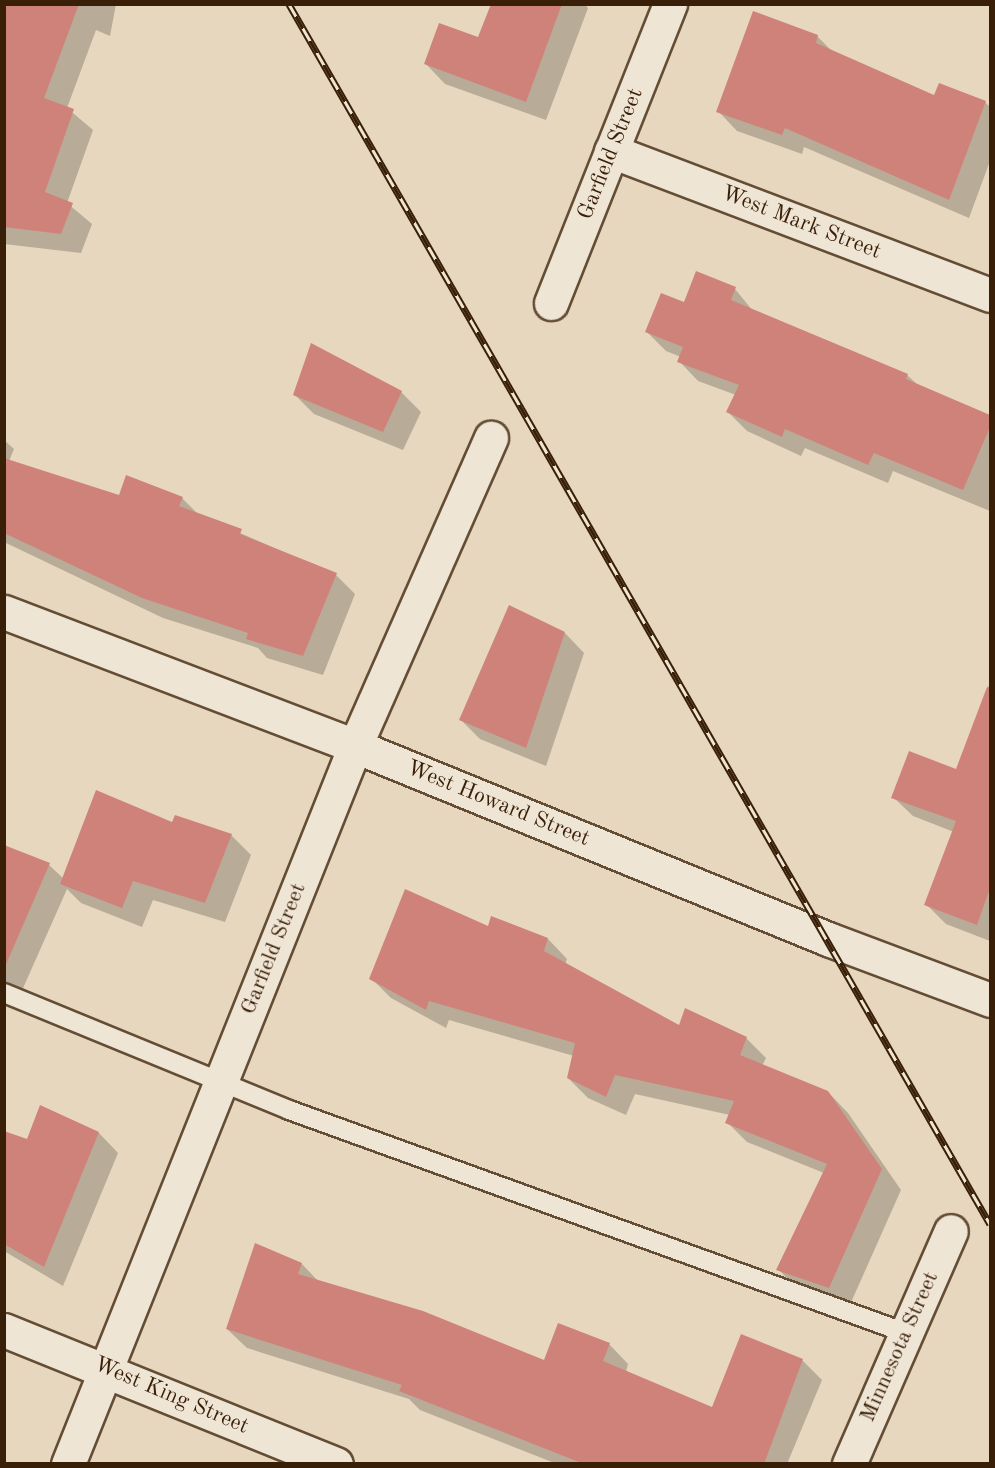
<!DOCTYPE html>
<html>
<head>
<meta charset="utf-8">
<style>
  body { margin:0 }
  #map { position:relative; width:995px; height:1468px; overflow:hidden; background:#e6d7be; font-family:"Old Standard TT",serif }
  div>[style] { position:absolute }
  .shadow>* { inset:0; background:#0003 }
  .building>* { inset:0; background:#cf827a }
  .roads { filter:drop-shadow(2px 0 #644d35) drop-shadow(-2px 0 #644d35) drop-shadow(0 2px #644d35) drop-shadow(0 -2px #644d35) }
  .lane>* { height:18px; margin:-9px; padding:0 9px; transform-origin:9px; border-radius:9px; background:#efe5d5 }
  .street>* { height:33px; margin:-16.5px; padding:0 16.5px; transform-origin:16.5px; border-radius:16.5px; background:#efe5d5 }
  .rail>* { height:7px; margin-top:-3.5px; transform-origin:0; background:repeating-linear-gradient(90deg,#efe5d5 0 14px,#391f07 0 28px); box-sizing:border-box; border-block:2px solid #391f07 }
  span { translate:-50% -50%; white-space:nowrap; text-align:center; line-height:1.15; -webkit-text-stroke:5px #efe5d5; paint-order:stroke }
  .street-label { font-size:22px; color:#391f07 }
  .frame { position:absolute; inset:0; border:6px solid #391f07; pointer-events:none }
</style>
</head>
<body>
<div id="map">
  <div class="shadow">
    <i style="clip-path:polygon(4px 4px,116px 4px,110px 36px,96px 30px,67px 108px,93px 130px,67px 203px,92px 224px,81px 253px,4px 244px)"></i>
    <i style="clip-path:polygon(493px 4px,584px 4px,588px 8px,546px 120px,445px 84px,426px 64px,479px 39px)"></i>
    <i style="clip-path:polygon(754px 13px,818px 37px,833px 52px,935px 97px,985px 102px,990px 107px,990px 161px,969px 218px,804px 147px,802px 154px,737px 131px,718px 111px)"></i>
    <i style="clip-path:polygon(735px 289px,753px 311px,907px 375px,918px 385px,990px 417px,990px 511px,893px 471px,888px 483px,805px 448px,801px 456px,747px 431px,728px 412px,736px 395px,698px 381px,679px 361px,681px 357px,666px 351px,647px 332px,684px 304px)"></i>
    <i style="clip-path:polygon(401px 392px,421px 412px,403px 450px,314px 414px,294px 394px)"></i>
    <i style="clip-path:polygon(4px 440px,14px 449px,9px 461px,120px 497px,182px 498px,199px 515px,336px 575px,355px 594px,323px 675px,267px 658px,258px 648px,163px 618px,4px 542px)"></i>
    <i style="clip-path:polygon(565px 633px,584px 653px,546px 766px,480px 739px,460px 719px)"></i>
    <i style="clip-path:polygon(990px 682px,990px 941px,946px 924px,926px 904px,954px 832px,913px 816px,893px 797px,957px 770px)"></i>
    <i style="clip-path:polygon(231px 835px,251px 855px,225px 922px,153px 900px,142px 927px,81px 903px,67px 889px,16px 1004px,4px 998px,4px 847px,49px 865px,64px 879px)"></i>
    <i style="clip-path:polygon(489px 928px,548px 939px,567px 959px,565px 965px,680px 1027px,746px 1038px,766px 1058px,762px 1066px,828px 1092px,848px 1113px,901px 1190px,849px 1307px,798px 1289px,778px 1269px,824px 1173px,747px 1142px,727px 1122px,730px 1115px,635px 1094px,626px 1115px,588px 1098px,568px 1078px,574px 1056px,449px 1020px,446px 1028px,391px 998px,371px 978px)"></i>
    <i style="clip-path:polygon(4px 1133px,28px 1141px,99px 1133px,118px 1153px,63px 1286px,4px 1251px)"></i>
    <i style="clip-path:polygon(302px 1264px,319px 1282px,545px 1362px,609px 1344px,628px 1364px,626px 1372px,713px 1409px,802px 1360px,822px 1380px,787px 1464px,557px 1464px,420px 1410px,409px 1399px,247px 1348px,227px 1329px)"></i>
  </div>
  <div class="building">
    <i style="clip-path:polygon(4px 4px,79px 4px,44px 98px,74px 109px,45px 192px,73px 203px,61px 234px,4px 227px)"></i>
    <i style="clip-path:polygon(491px 4px,562px 4px,526px 102px,424px 64px,439px 23px,478px 37px)"></i>
    <i style="clip-path:polygon(753px 11px,818px 35px,816px 43px,934px 95px,939px 83px,986px 101px,949px 200px,785px 128px,782px 135px,716px 112px)"></i>
    <i style="clip-path:polygon(696px 271px,736px 287px,731px 300px,908px 374px,906px 379px,990px 415px,990px 427px,963px 490px,874px 453px,868px 465px,785px 429px,782px 437px,726px 412px,739px 385px,677px 362px,683px 347px,645px 332px,661px 293px,684px 302px)"></i>
    <i style="clip-path:polygon(311px 343px,402px 391px,383px 432px,293px 395px)"></i>
    <i style="clip-path:polygon(4px 458px,119px 495px,126px 475px,183px 497px,179px 506px,242px 529px,240px 534px,337px 573px,303px 656px,246px 639px,248px 633px,142px 598px,4px 533px)"></i>
    <i style="clip-path:polygon(509px 605px,565px 632px,526px 748px,459px 720px)"></i>
    <i style="clip-path:polygon(987px 687px,990px 688px,990px 888px,977px 925px,924px 905px,956px 821px,891px 798px,909px 751px,956px 769px)"></i>
    <i style="clip-path:polygon(96px 790px,172px 822px,175px 815px,232px 834px,205px 903px,133px 881px,122px 908px,60px 884px)"></i>
    <i style="clip-path:polygon(4px 845px,50px 863px,4px 969px)"></i>
    <i style="clip-path:polygon(405px 889px,488px 926px,491px 916px,548px 938px,544px 951px,679px 1025px,685px 1008px,747px 1037px,740px 1055px,828px 1091px,882px 1169px,829px 1288px,776px 1270px,827px 1164px,725px 1123px,734px 1101px,615px 1075px,606px 1097px,567px 1078px,575px 1043px,429px 1001px,426px 1010px,369px 979px)"></i>
    <i style="clip-path:polygon(40px 1105px,99px 1132px,44px 1267px,4px 1244px,4px 1131px,27px 1139px)"></i>
    <i style="clip-path:polygon(255px 1243px,302px 1263px,298px 1274px,423px 1311px,544px 1360px,558px 1323px,610px 1343px,603px 1361px,712px 1407px,741px 1334px,803px 1359px,764px 1464px,584px 1464px,399px 1391px,402px 1385px,226px 1329px)"></i>
  </div>
  <div class="roads">
    <div class="lane">
      <i style="left:4px;top:993px;width:308px;rotate:22.3deg"></i>
      <i style="left:289px;top:1110px;width:656px;rotate:19.87deg"></i>
    </div>
    <div class="street">
      <i style="left:611px;top:151px;width:405px;rotate:20.8deg"></i>
      <i style="left:551px;top:303px;width:322px;rotate:-68.3deg"></i>
      <i style="left:4px;top:612px;width:376px;rotate:20.9deg"></i>
      <i style="left:355px;top:746px;width:511px;rotate:22.2deg"></i>
      <i style="left:828px;top:939px;width:173px;rotate:20.6deg"></i>
      <i style="left:4px;top:1330px;width:358px;rotate:22deg"></i>
      <i style="left:68px;top:1464px;width:773px;rotate:-68.21deg"></i>
      <i style="left:355px;top:746px;width:337px;rotate:-66.2deg"></i>
      <i style="left:849px;top:1464px;width:254px;rotate:-66.4deg"></i>
    </div>
  </div>
  <div class="rail">
    <i style="left:289px;top:4px;width:1407px;rotate:60.12deg"></i>
  </div>
  <div class="street-label">
    <span style="left:611px;top:154px;rotate:-68deg">Garfield Street</span>
    <span style="left:801px;top:223px;rotate:21deg">West Mark Street</span>
    <span style="left:498px;top:804px;rotate:22deg">West Howard Street</span>
    <span style="left:274px;top:949px;rotate:-68deg">Garfield Street</span>
    <span style="left:900px;top:1347px;rotate:-66deg">Minnesota Street</span>
    <span style="left:171px;top:1396px;rotate:23deg">West King Street</span>
  </div>
  <div class="frame"></div>
</div>
</body>
</html>
